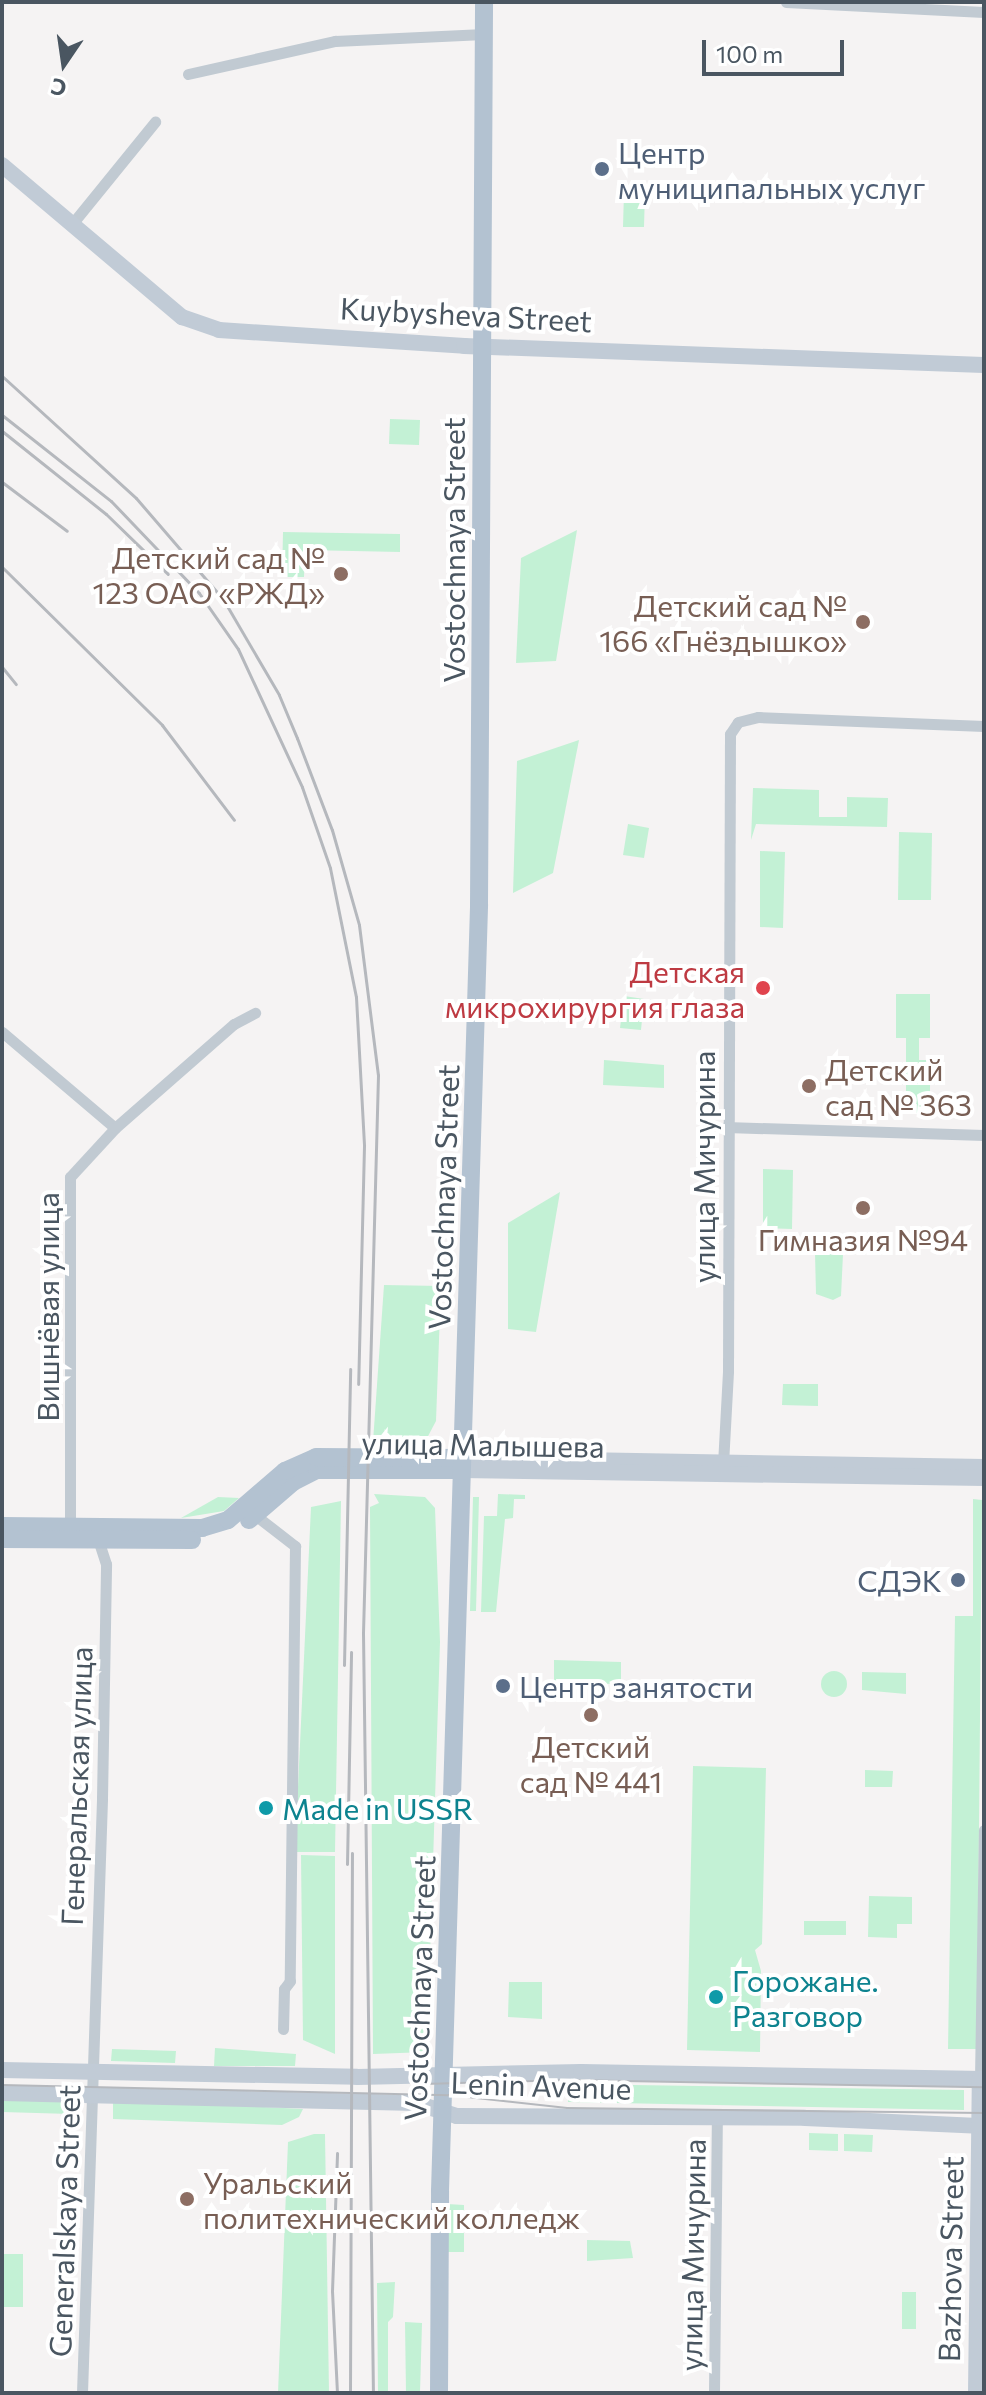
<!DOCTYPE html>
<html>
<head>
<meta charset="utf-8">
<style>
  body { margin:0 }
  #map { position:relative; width:986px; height:2395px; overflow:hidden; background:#f5f3f3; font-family:Commissioner,sans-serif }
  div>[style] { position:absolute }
  .green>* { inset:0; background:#c3f1d5 }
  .round { border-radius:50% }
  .street>* { height:11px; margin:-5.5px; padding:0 5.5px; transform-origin:5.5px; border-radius:5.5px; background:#c1cad2 }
  .secondary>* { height:16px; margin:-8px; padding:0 8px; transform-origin:8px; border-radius:8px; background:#c1cbd6 }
  .primary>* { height:18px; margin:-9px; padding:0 9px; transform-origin:9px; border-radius:9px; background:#b3c2d1 }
  .tram>* { height:2px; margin:-1px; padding:0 1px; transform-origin:1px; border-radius:1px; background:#b5b8bd }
  .rail>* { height:3px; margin:-1.5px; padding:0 1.5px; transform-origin:1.5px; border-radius:1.5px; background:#b5b8bd }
  .dots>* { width:22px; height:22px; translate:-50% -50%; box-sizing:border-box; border:4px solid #fff; border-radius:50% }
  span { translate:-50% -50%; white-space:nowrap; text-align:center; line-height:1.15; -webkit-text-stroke:8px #fff; paint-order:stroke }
  .service-label { font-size:30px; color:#4e5e75 }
  .left { translate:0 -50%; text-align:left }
  .right { translate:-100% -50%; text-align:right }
  .street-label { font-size:30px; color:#4a5661 }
  .education-label { font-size:30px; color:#785e54 }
  .health-label { font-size:30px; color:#be3a42 }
  .culture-label { font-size:30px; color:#0d838f }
  .frame { position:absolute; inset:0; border:4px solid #4a5661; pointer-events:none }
  .north { position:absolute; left:24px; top:24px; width:80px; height:80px; -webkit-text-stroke:6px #fff; paint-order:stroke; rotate:193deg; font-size:22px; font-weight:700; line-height:32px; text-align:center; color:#4a5661 }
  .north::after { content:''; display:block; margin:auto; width:28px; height:36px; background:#4a5661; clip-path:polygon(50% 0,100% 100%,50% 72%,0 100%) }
  .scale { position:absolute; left:702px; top:40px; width:142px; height:36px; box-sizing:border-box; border:4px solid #4a5661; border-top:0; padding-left:10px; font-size:24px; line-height:28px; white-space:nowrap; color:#4a5661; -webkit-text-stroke:6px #fff; paint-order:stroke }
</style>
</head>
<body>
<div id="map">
  <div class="green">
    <i style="clip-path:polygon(624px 192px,645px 192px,644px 227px,623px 227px)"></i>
    <i style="clip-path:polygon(390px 419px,420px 420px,419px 445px,389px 444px)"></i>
    <i style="clip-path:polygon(577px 530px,556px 661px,516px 663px,521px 558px)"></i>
    <i style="clip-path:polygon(283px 532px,400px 534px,400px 552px,305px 550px,304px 577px,282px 577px)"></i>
    <i style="clip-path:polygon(579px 740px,553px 873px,513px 893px,517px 761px)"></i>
    <i style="clip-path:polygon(753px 788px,819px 790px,819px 817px,847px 817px,847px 797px,888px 798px,887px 827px,756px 824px,751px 840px)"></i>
    <i style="clip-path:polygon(628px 824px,649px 828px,644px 858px,623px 855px)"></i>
    <i style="clip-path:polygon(899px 832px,932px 833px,931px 900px,898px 900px)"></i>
    <i style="clip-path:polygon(760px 851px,785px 852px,783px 928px,760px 927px)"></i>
    <i style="clip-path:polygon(896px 994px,930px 994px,930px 1038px,919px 1038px,919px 1060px,930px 1060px,930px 1113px,906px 1113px,906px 1038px,896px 1038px)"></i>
    <i style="clip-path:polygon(624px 996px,644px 999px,641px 1030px,620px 1028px)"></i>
    <i style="clip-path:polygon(604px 1060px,664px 1065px,664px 1088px,603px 1085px)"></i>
    <i style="clip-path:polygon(763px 1169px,793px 1170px,792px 1229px,763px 1228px)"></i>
    <i style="clip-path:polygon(560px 1192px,536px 1332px,508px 1329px,508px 1223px)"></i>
    <i style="clip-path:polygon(823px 1244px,835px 1244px,843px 1254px,841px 1296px,833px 1300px,816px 1294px,815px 1253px)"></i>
    <i style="clip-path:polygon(384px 1285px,441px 1286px,436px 1421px,426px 1440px,373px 1442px)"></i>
    <i style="clip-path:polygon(783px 1384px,818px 1384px,818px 1406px,782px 1405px)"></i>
    <i style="clip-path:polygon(374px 1494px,425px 1497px,435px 1508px,440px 1642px,427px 2052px,373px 2054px,370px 1507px,379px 1503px)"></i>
    <i style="clip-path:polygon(498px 1494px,525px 1495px,525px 1499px,514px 1499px,513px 1518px,505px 1519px,496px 1612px,481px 1612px,484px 1516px,497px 1516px)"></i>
    <i style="clip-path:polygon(218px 1497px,239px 1498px,224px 1511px,181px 1518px)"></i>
    <i style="clip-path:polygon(473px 1497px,479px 1497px,476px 1611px,470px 1611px)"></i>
    <i style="clip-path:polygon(973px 1499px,982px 1500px,977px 2049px,948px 2049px,955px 1616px,973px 1616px)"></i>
    <i style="clip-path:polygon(341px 1501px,335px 1852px,295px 1852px,311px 1507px)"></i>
    <i style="clip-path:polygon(554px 1660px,621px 1662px,621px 1684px,554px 1683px)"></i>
    <i class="round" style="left:821px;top:1671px;width:26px;height:26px"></i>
    <i style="clip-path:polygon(862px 1672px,906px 1673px,906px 1694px,862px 1690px)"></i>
    <i style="clip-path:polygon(693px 1766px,766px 1768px,762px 1944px,755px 1950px,761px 1971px,760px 2052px,687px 2050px)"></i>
    <i style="clip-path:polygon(865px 1770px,893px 1771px,892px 1787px,865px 1787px)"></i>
    <i style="clip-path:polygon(301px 1855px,335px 1856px,335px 2054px,303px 2040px)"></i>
    <i style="clip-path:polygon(869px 1896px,912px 1897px,912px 1924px,897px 1924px,897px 1938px,868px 1937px)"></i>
    <i style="clip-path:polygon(804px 1921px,846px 1921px,846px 1935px,804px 1935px)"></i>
    <i style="clip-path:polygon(509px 1982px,542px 1982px,542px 2019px,508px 2017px)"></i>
    <i style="clip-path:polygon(215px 2048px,296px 2054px,295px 2066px,214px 2066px)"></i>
    <i style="clip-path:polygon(112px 2049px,176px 2051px,175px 2063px,111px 2061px)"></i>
    <i style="clip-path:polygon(568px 2084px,964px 2090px,964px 2110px,568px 2102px)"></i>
    <i style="clip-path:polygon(2px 2097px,71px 2099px,71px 2114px,2px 2112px)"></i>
    <i style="clip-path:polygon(113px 2099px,303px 2109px,299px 2117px,282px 2125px,113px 2119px)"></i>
    <i style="clip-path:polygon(809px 2133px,838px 2134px,838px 2151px,809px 2150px)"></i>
    <i style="clip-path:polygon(314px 2134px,325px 2134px,329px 2393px,278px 2393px,288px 2142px)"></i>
    <i style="clip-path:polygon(844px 2134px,873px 2135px,872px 2152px,844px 2151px)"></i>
    <i style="clip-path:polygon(447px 2204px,464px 2205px,464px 2252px,447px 2252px)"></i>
    <i style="clip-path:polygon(587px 2240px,630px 2241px,633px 2258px,587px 2261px)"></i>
    <i style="clip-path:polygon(2px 2254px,23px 2254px,23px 2307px,2px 2307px)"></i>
    <i style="clip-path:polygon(395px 2282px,393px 2317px,388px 2322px,388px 2393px,378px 2393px,377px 2283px)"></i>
    <i style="clip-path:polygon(902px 2292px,916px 2292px,916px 2329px,902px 2329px)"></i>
    <i style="clip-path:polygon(405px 2322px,422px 2323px,420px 2393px,406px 2393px)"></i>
  </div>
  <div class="street">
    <i style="left:786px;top:2px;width:198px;rotate:2.9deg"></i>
    <i style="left:188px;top:74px;width:151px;rotate:-12.7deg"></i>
    <i style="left:335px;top:41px;width:149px;rotate:-2.7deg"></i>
    <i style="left:72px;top:224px;width:132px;rotate:-50.9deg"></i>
    <i style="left:2px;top:1032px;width:148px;rotate:40.3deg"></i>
    <i style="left:726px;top:1127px;width:258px;rotate:1.8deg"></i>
    <i style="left:723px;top:1464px;width:93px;rotate:-86.9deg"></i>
    <i style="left:728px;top:1371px;width:637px;rotate:-89.82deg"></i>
    <i style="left:730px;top:734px;width:14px;rotate:-56deg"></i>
    <i style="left:738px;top:722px;width:21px;rotate:-14deg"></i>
    <i style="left:758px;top:717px;width:226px;rotate:2.3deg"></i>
    <i style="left:255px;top:1515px;width:51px;rotate:37.8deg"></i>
    <i style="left:295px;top:1546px;width:435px;rotate:90.7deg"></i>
    <i style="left:290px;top:1981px;width:10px;rotate:127deg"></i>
    <i style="left:284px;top:1989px;width:40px;rotate:91.4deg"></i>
    <i style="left:70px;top:1532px;width:355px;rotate:-90deg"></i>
    <i style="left:70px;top:1177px;width:67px;rotate:-47.4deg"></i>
    <i style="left:115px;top:1128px;width:158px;rotate:-41.2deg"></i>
    <i style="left:234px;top:1024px;width:24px;rotate:-28deg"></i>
    <i style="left:980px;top:2079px;width:249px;rotate:-89.1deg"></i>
    <i style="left:82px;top:2393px;width:595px;rotate:-88.07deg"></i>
    <i style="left:102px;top:1798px;width:234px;rotate:-89deg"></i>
    <i style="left:106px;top:1564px;width:28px;rotate:-108deg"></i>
    <i style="left:714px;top:2393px;width:276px;rotate:-89.4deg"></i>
  </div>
  <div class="secondary">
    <i style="left:2px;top:165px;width:236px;rotate:40.2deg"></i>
    <i style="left:182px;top:317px;width:39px;rotate:19deg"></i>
    <i style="left:219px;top:330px;width:246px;rotate:3.7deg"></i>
    <i style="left:464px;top:346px;width:520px;rotate:2.09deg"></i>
    <i style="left:461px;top:1458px;width:523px;rotate:0.99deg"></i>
    <i style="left:461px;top:1470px;width:523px;rotate:0.88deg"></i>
    <i style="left:2px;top:2070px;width:355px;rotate:1.1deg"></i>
    <i style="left:357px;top:2077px;width:224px;rotate:-1.3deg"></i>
    <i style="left:581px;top:2072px;width:403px;rotate:1deg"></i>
    <i style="left:2px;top:2093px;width:414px;rotate:1.4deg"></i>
    <i style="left:416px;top:2103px;width:43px;rotate:17.6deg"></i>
    <i style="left:457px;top:2116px;width:348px;rotate:0.3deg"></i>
    <i style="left:805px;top:2118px;width:179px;rotate:2.6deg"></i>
    <i style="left:976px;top:2393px;width:314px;rotate:-89.3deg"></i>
  </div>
  <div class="primary">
    <i style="left:249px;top:1520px;width:58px;rotate:-40.8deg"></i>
    <i style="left:293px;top:1482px;width:27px;rotate:-27deg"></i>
    <i style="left:317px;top:1470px;width:144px"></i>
    <i style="left:2px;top:1526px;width:200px;rotate:0.6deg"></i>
    <i style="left:202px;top:1528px;width:27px;rotate:-17deg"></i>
    <i style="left:228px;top:1520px;width:75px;rotate:-40.7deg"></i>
    <i style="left:285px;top:1471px;width:34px;rotate:-24deg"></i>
    <i style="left:316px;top:1457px;width:145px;rotate:0.4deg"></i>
    <i style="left:2px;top:1539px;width:190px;rotate:0.3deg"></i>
    <i style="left:439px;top:2393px;width:202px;rotate:-89.7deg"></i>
    <i style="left:440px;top:2191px;width:1287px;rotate:-88.26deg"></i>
    <i style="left:479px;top:905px;width:903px;rotate:-89.68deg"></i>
  </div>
  <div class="tram">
    <i style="left:424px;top:2084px;width:144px;rotate:-1.6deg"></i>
    <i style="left:568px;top:2080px;width:416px;rotate:1deg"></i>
    <i style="left:2px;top:2085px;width:447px;rotate:1.3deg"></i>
    <i style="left:449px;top:2095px;width:119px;rotate:6.3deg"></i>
    <i style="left:567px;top:2108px;width:417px;rotate:0.7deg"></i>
  </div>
  <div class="rail">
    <i style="left:2px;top:376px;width:181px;rotate:42.3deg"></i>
    <i style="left:136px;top:498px;width:133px;rotate:49.3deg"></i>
    <i style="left:223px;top:599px;width:111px;rotate:59.7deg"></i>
    <i style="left:279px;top:695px;width:47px;rotate:67.3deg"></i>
    <i style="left:297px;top:738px;width:98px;rotate:69.2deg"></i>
    <i style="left:332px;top:830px;width:99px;rotate:74.1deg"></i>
    <i style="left:359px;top:925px;width:151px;rotate:82.8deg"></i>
    <i style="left:378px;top:1075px;width:558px;rotate:91.54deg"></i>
    <i style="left:363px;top:1633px;width:760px;rotate:89.25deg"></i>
    <i style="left:2px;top:415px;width:139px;rotate:38.3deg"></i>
    <i style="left:111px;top:501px;width:127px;rotate:46.3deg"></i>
    <i style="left:199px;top:593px;width:68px;rotate:55.1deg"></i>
    <i style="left:238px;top:649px;width:152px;rotate:65.1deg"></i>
    <i style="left:302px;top:787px;width:86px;rotate:70.9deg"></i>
    <i style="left:330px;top:868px;width:132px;rotate:78.6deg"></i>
    <i style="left:356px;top:997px;width:149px;rotate:86.9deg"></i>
    <i style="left:364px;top:1146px;width:238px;rotate:91.4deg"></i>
    <i style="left:2px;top:431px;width:133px;rotate:38.6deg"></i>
    <i style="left:106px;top:514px;width:86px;rotate:44.1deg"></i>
    <i style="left:2px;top:482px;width:81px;rotate:37deg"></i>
    <i style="left:2px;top:567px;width:225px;rotate:44.6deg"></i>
    <i style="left:162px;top:725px;width:119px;rotate:52.8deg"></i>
    <i style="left:2px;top:667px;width:22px;rotate:51deg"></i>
    <i style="left:344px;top:1665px;width:296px;rotate:-88.8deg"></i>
    <i style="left:347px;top:1864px;width:212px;rotate:-88.9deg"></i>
    <i style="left:337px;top:2393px;width:102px;rotate:-92.8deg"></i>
    <i style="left:332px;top:2291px;width:138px;rotate:-87.9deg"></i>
    <i style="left:350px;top:2393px;width:540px;rotate:-89.79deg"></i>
  </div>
  <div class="dots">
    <i style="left:602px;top:169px;background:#5c6f8a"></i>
    <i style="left:341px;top:574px;background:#8d6e63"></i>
    <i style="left:863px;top:622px;background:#8d6e63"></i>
    <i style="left:763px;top:988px;background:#e0444e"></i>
    <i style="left:809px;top:1086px;background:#8d6e63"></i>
    <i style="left:863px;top:1208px;background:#8d6e63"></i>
    <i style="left:958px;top:1580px;background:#5c6f8a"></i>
    <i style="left:503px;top:1686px;background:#5c6f8a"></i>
    <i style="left:591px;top:1715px;background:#8d6e63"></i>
    <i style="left:266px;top:1808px;background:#0f9aa8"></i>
    <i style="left:716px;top:1997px;background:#0f9aa8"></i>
    <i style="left:187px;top:2199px;background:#8d6e63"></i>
  </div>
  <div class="service-label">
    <span class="left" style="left:618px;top:169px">Центр<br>муниципальных услуг</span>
    <span class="right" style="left:942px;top:1580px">СДЭК</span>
    <span class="left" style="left:519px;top:1686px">Центр занятости</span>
  </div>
  <div class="street-label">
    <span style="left:466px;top:314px;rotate:3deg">Kuybysheva Street</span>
    <span style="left:453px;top:550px;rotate:-90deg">Vostochnaya Street</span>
    <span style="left:703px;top:1167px;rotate:-90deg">улица Мичурина</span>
    <span style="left:443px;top:1197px;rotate:-88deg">Vostochnaya Street</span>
    <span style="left:47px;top:1307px;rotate:-90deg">Вишнёвая улица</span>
    <span style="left:483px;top:1444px;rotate:1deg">улица Малышева</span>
    <span style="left:76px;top:1786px;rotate:-88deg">Генеральская улица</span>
    <span style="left:419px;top:1988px;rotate:-88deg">Vostochnaya Street</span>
    <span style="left:541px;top:2085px;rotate:2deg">Lenin Avenue</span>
    <span style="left:64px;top:2221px;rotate:-88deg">Generalskaya Street</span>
    <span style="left:692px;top:2255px;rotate:-89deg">улица Мичурина</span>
    <span style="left:950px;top:2259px;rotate:-89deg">Bazhova Street</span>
  </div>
  <div class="education-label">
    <span class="right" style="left:325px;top:574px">Детский сад №<br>123 ОАО «РЖД»</span>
    <span class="right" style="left:847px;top:622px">Детский сад №<br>166 «Гнёздышко»</span>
    <span class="left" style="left:825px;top:1086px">Детский<br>сад № 363</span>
    <span style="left:863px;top:1239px">Гимназия №94</span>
    <span style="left:591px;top:1763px">Детский<br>сад № 441</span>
    <span class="left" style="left:203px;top:2199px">Уральский<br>политехнический колледж</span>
  </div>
  <div class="health-label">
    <span class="right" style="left:745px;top:988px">Детская<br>микрохирургия глаза</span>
  </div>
  <div class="culture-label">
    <span class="left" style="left:282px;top:1808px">Made in USSR</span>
    <span class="left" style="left:732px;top:1997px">Горожане.<br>Разговор</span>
  </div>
  <div class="frame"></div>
  <div class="north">С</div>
  <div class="scale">100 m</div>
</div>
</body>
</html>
